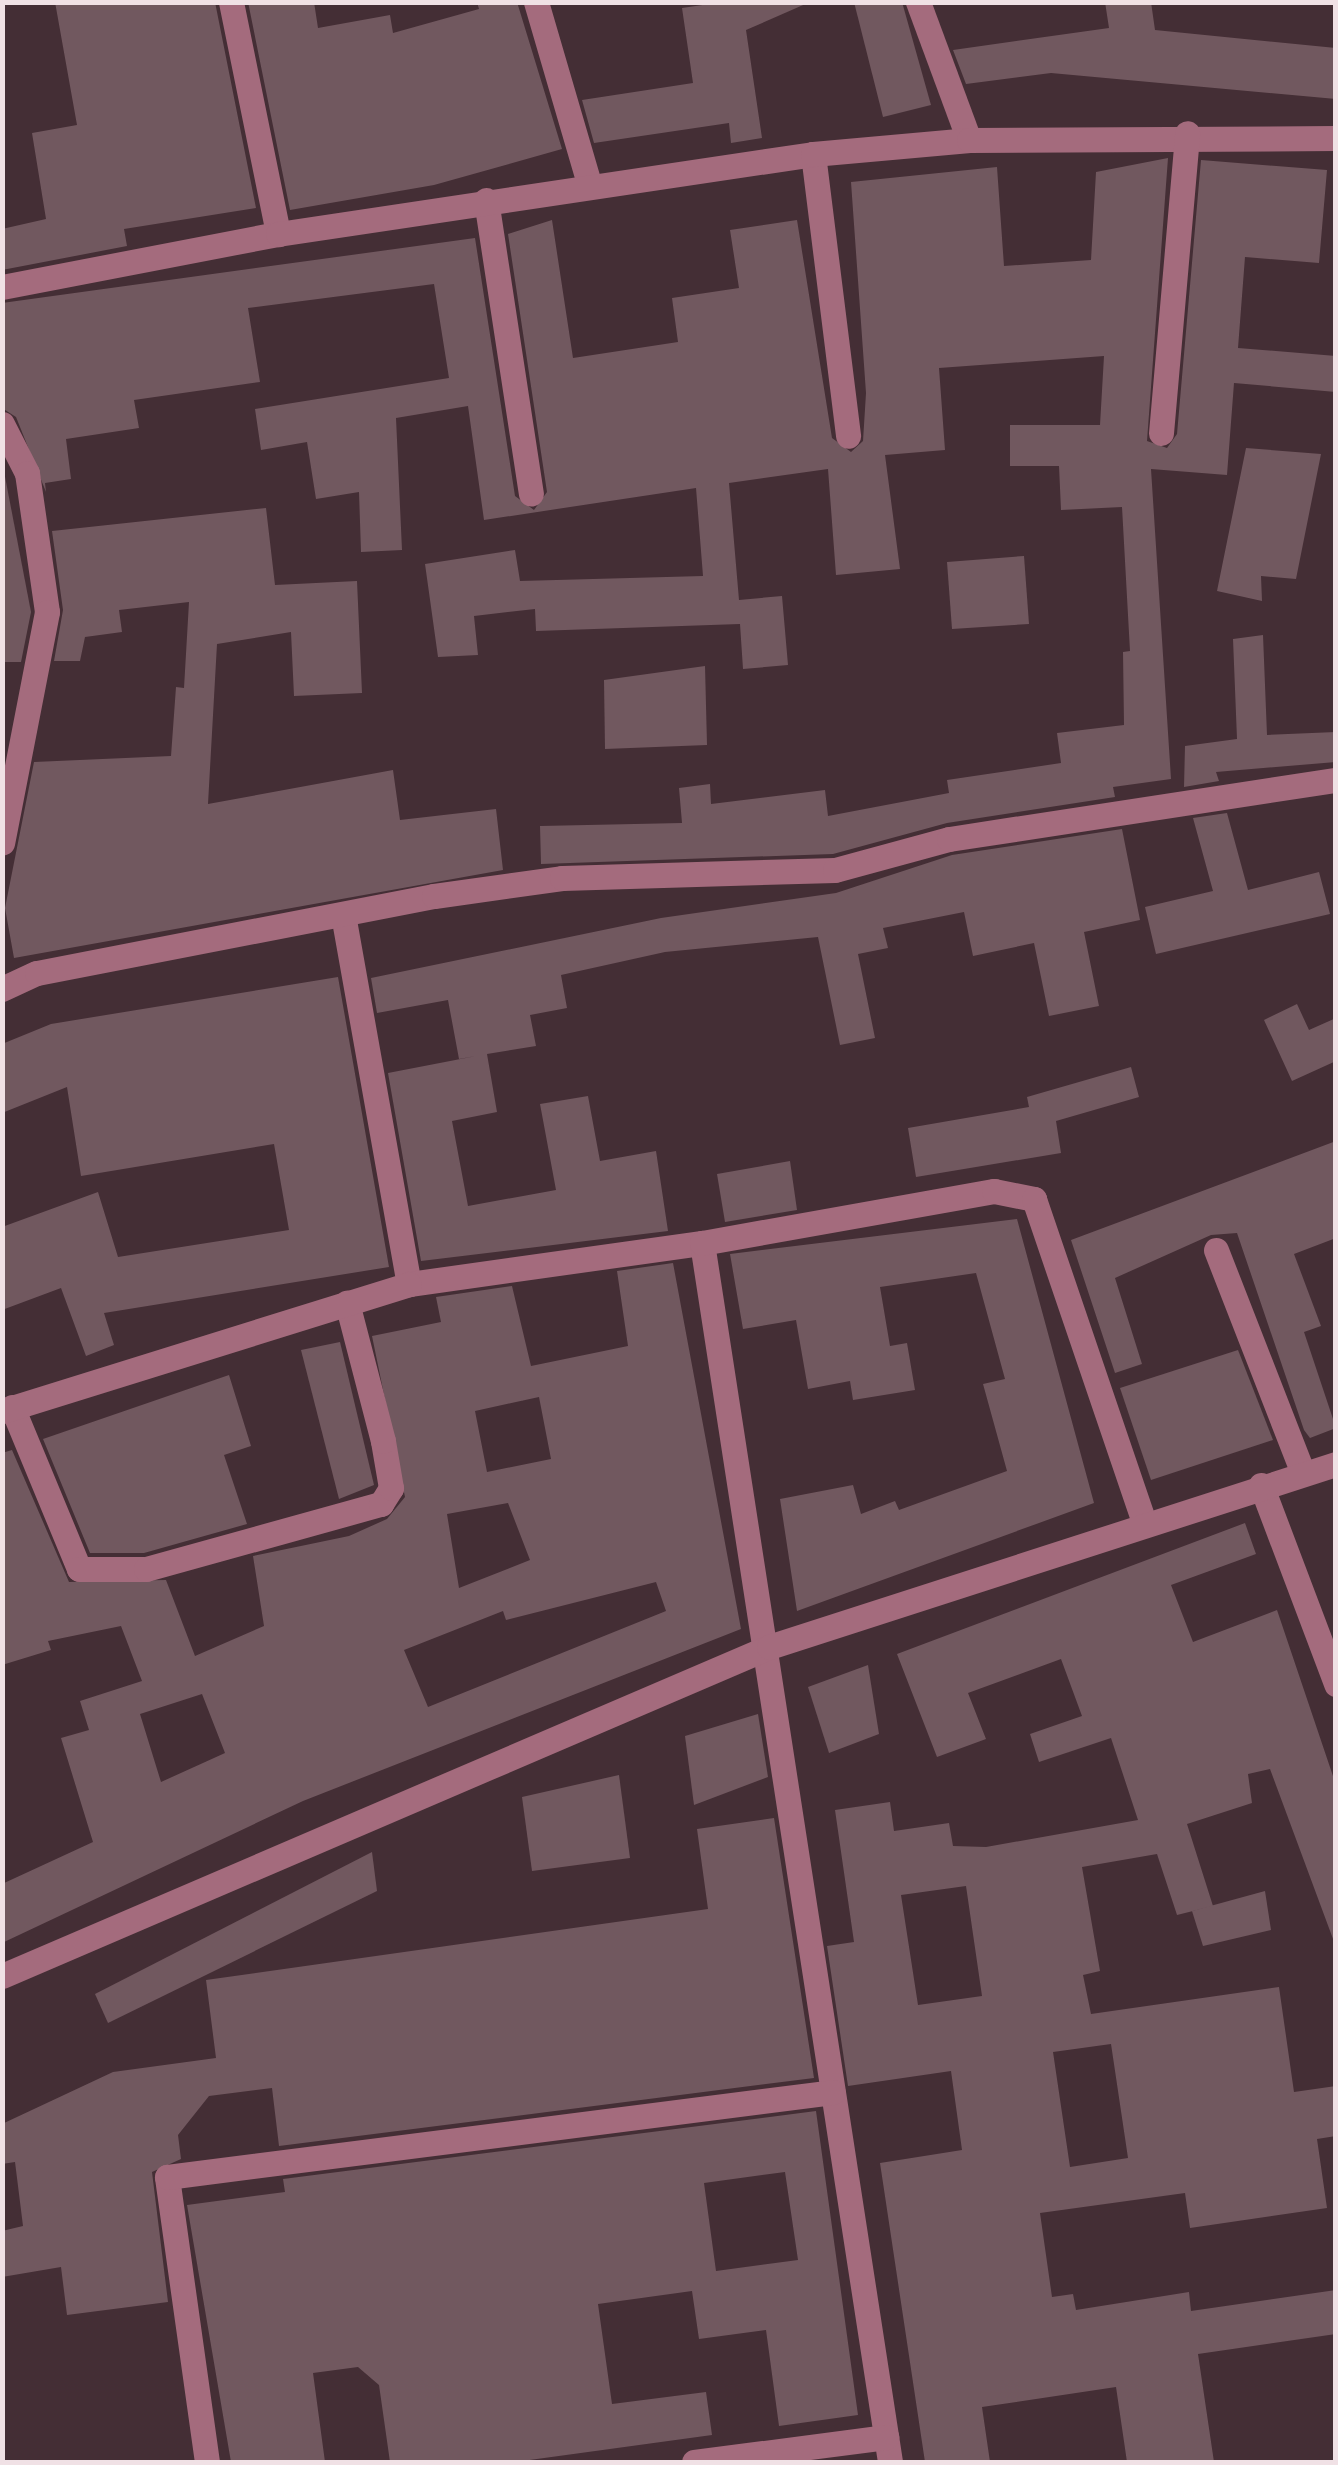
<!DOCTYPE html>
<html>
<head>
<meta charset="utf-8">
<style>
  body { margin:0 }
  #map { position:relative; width:1338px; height:2465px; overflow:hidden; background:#442e35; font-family:Signika,sans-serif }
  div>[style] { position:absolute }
  .building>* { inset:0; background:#71585f }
  .minor>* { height:25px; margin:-12.5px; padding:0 12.5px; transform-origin:12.5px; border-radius:12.5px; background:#a46b7d }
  span { translate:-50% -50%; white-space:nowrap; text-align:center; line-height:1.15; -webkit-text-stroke:9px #24191c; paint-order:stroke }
  .frame { position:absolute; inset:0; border:5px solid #f0e1e5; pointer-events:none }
</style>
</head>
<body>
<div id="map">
  <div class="building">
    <i style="clip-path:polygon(55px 2px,215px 2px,256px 208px,124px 229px,127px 246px,2px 270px,2px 229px,46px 219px,32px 133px,77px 125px)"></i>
    <i style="clip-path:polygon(248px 2px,314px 2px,318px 28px,390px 15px,393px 33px,479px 9px,477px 2px,517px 2px,562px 149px,434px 185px,290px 210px)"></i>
    <i style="clip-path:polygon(723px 2px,810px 2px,746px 30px,762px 138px,731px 143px,729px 123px,594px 143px,582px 100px,693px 83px,682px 8px)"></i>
    <i style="clip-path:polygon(854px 2px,902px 2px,931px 105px,883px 117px)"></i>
    <i style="clip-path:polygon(1105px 2px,1151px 2px,1155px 30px,1336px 48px,1336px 99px,1051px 73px,966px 84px,953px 50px,1109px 28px)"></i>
    <i style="clip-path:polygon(1168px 158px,1147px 441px,1167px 448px,1177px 434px,1201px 160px,1327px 170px,1319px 263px,1245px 257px,1238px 348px,1336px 356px,1336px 392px,1234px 383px,1227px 475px,1151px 469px,1171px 779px,1113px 787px,1115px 797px,947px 823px,833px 854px,541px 864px,540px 826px,682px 823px,679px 788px,710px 784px,711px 804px,825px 790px,828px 816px,949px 793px,947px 780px,1061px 763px,1057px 733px,1124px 725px,1123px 652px,1130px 651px,1122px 507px,1061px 510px,1059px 466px,1010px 466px,1010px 425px,1100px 425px,1104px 356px,939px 368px,945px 450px,885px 455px,900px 569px,836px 575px,828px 469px,729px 483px,739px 600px,782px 596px,788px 665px,743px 669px,740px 624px,536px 631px,535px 609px,474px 616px,478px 655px,438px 657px,425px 564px,515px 550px,520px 581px,703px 576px,696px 488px,484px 520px,468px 406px,396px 418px,402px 550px,361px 552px,359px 492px,316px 499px,307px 442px,261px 450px,255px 409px,449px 378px,434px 284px,248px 308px,260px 382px,134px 400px,139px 428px,66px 439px,71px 479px,45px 483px,46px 492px,16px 417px,2px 408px,2px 303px,475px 238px,515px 496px,534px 510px,547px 492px,508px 234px,552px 220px,573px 358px,678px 342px,672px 298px,739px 288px,730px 230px,797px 220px,832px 438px,851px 452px,863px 441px,866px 393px,851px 182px,997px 167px,1004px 266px,1091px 260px,1096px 172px)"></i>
    <i style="clip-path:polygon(1246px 448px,1321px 454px,1296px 579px,1261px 576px,1262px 601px,1217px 591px)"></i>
    <i style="clip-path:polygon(2px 461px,31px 612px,21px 662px,2px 662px)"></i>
    <i style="clip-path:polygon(266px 508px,275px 585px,357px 581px,362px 693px,294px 696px,291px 632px,217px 644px,208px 804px,393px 770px,400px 820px,496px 809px,503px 870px,14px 958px,5px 908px,34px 762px,171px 756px,176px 687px,184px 688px,189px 602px,119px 610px,122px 632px,85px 637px,80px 661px,54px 661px,63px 610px,52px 531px)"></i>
    <i style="clip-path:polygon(1024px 556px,1029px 624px,952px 629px,947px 562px)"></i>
    <i style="clip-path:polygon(1263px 635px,1267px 735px,1336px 732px,1336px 762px,1216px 772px,1219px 781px,1184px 787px,1185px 746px,1237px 739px,1233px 639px)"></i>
    <i style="clip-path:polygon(705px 666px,707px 745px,605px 749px,604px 680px)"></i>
    <i style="clip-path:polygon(1227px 813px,1248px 890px,1319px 872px,1330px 914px,1156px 954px,1145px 907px,1213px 891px,1193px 818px)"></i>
    <i style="clip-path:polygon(1122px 829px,1140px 920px,1084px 932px,1099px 1006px,1049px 1016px,1034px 943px,973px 956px,964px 912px,883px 928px,888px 948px,858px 954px,875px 1038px,840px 1045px,818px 937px,665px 952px,561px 975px,567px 1008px,530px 1015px,536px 1046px,487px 1054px,497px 1112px,452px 1121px,468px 1206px,556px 1190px,540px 1104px,588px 1096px,600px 1161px,656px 1151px,668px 1231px,421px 1261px,388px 1073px,476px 1056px,459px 1059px,448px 1000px,377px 1013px,371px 978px,661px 918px,836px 893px,952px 855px)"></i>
    <i style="clip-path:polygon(338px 977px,389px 1267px,104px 1313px,114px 1345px,86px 1356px,61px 1288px,2px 1310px,2px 1227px,98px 1192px,118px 1257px,289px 1230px,274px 1144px,81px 1176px,67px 1087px,2px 1113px,2px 1044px,51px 1024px)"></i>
    <i style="clip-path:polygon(1297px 1004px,1309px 1030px,1336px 1018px,1336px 1061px,1292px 1081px,1264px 1020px)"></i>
    <i style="clip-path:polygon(1131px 1067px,1139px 1097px,1056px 1121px,1061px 1153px,916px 1177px,908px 1128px,1029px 1107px,1027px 1097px)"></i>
    <i style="clip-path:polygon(1336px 1141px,1336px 1238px,1294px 1254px,1321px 1326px,1304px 1332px,1336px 1428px,1310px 1438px,1304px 1430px,1237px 1233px,1211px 1235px,1115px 1278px,1142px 1364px,1115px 1373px,1071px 1240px)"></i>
    <i style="clip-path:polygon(790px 1161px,797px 1210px,725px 1222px,717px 1174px)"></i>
    <i style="clip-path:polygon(1017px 1219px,1094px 1503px,797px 1611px,780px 1499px,853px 1485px,861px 1514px,895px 1501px,899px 1510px,1007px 1471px,983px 1384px,1005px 1379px,976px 1273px,880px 1287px,890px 1346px,907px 1343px,915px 1390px,853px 1400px,850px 1381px,808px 1389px,796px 1320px,743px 1329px,730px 1254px)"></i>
    <i style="clip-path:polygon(evenodd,673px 1263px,741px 1629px,303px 1801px,2px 1943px,2px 1884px,93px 1842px,61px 1738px,89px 1730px,80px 1701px,142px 1681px,121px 1626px,48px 1641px,51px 1650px,2px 1665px,2px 1453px,12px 1450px,69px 1582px,166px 1580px,195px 1656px,264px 1626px,253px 1556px,349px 1536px,387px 1519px,405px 1497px,372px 1336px,441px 1322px,436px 1297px,512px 1286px,531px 1366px,628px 1346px,617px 1271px,673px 1263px,539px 1397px,551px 1459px,487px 1472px,475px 1411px,539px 1397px,673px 1263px,508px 1503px,530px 1560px,459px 1588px,447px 1514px,508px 1503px,673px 1263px,656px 1582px,666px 1611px,428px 1707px,404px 1650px,503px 1611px,506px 1620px,656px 1582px,673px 1263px,202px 1694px,225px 1753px,161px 1782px,140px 1714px,202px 1694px)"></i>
    <i style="clip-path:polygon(340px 1342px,374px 1485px,339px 1499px,301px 1350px)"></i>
    <i style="clip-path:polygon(1238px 1350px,1273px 1440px,1151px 1480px,1120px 1388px)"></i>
    <i style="clip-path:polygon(229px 1375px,251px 1446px,224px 1455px,247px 1524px,144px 1553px,90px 1553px,43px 1439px)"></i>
    <i style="clip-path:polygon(evenodd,1245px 1523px,1256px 1554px,1171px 1585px,1193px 1642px,1277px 1610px,1336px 1785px,1336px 1947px,1270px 1769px,1248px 1774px,1252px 1803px,1187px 1824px,1213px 1906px,1177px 1915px,1157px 1854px,1082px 1867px,1100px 1971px,1083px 1975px,1091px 2014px,1279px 1987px,1294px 2092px,1336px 2086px,1336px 2136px,1317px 2139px,1327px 2208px,1190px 2228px,1185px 2193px,1040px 2213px,1052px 2297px,1073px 2294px,1076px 2310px,1189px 2292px,1191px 2311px,1336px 2290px,1336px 2334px,1198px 2354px,1214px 2462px,1127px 2462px,1116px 2387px,982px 2407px,990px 2462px,925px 2462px,880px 2163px,962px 2150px,951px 2071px,848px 2086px,827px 1946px,854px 1942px,835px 1810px,890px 1802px,894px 1831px,949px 1823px,953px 1846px,986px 1847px,1138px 1820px,1111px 1738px,1039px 1762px,1030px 1734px,1082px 1716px,1061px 1659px,968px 1693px,986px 1739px,937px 1757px,897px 1654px,1245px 1523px,966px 1886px,982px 1996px,918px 2005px,901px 1895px,966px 1886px,1245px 1523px,1111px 2044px,1128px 2158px,1070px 2167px,1053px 2052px,1111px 2044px)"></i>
    <i style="clip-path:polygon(868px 1665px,879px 1734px,829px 1753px,808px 1687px)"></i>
    <i style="clip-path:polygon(758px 1714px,768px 1777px,694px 1805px,685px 1736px)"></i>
    <i style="clip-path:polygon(619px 1775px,630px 1858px,532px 1871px,522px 1797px)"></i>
    <i style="clip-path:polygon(774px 1818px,814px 2078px,279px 2146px,272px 2088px,209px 2096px,178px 2135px,181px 2159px,152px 2172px,168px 2302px,67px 2315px,61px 2267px,2px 2277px,2px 2231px,23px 2226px,15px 2162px,2px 2164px,2px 2124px,113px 2072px,216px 2058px,206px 1980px,708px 1909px,697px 1829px)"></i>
    <i style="clip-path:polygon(372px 1852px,377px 1891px,108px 2023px,95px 1994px)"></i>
    <i style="clip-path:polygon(1265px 1891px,1271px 1930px,1203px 1946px,1192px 1911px)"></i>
    <i style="clip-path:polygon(evenodd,816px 2111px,858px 2415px,779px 2426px,766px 2330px,699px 2339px,692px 2291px,598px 2304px,612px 2404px,706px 2392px,712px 2435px,515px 2462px,390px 2462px,379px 2385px,358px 2367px,313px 2373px,325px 2462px,231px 2462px,187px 2205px,285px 2192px,283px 2179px,816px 2111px,785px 2172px,798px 2260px,716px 2271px,704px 2183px,785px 2172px)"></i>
  </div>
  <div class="minor">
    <i style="left:231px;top:2px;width:237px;rotate:78.5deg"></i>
    <i style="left:536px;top:2px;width:189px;rotate:73.7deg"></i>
    <i style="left:918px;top:2px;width:147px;rotate:69.7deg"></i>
    <i style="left:813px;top:154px;width:284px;rotate:82.9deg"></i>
    <i style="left:486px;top:200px;width:297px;rotate:81.3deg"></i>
    <i style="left:2px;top:287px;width:281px;rotate:-10.9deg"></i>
    <i style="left:278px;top:234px;width:541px;rotate:-8.5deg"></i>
    <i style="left:813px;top:154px;width:157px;rotate:-5.1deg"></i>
    <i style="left:969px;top:140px;width:367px;rotate:-0.3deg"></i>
    <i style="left:2px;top:424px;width:55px;rotate:63deg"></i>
    <i style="left:27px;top:473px;width:140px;rotate:81.8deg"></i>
    <i style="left:47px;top:612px;width:235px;rotate:101deg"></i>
    <i style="left:1161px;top:433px;width:301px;rotate:-85deg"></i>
    <i style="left:344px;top:920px;width:370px;rotate:79.9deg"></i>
    <i style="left:409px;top:1284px;width:296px;rotate:-8deg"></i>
    <i style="left:702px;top:1243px;width:1233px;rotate:81.23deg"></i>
    <i style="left:2px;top:989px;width:38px;rotate:-25deg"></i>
    <i style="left:37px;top:973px;width:404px;rotate:-11deg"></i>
    <i style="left:434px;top:896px;width:129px;rotate:-8deg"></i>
    <i style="left:562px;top:878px;width:273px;rotate:-1.7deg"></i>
    <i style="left:835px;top:870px;width:118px;rotate:-15.2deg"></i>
    <i style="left:949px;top:839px;width:391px;rotate:-8.7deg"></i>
    <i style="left:702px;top:1243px;width:297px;rotate:-10.1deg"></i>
    <i style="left:994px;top:1191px;width:41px;rotate:11.3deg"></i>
    <i style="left:1034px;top:1199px;width:341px;rotate:71.2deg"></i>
    <i style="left:1216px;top:1250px;width:239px;rotate:68.7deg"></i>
    <i style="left:12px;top:1407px;width:175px;rotate:67.5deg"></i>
    <i style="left:79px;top:1569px;width:67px"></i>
    <i style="left:146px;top:1569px;width:244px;rotate:-15.5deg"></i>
    <i style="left:381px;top:1504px;width:19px;rotate:-58deg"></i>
    <i style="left:391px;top:1488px;width:48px;rotate:-99.7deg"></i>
    <i style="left:383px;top:1441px;width:143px;rotate:-104.6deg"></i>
    <i style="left:2px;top:1411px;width:426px;rotate:-17.3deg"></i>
    <i style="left:1261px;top:1485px;width:213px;rotate:69.3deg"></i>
    <i style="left:2px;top:1976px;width:835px;rotate:-23.22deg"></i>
    <i style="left:769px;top:1647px;width:596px;rotate:-17.89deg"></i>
    <i style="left:207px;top:2462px;width:288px;rotate:-98deg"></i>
    <i style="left:167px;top:2177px;width:671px;rotate:-7.27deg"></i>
    <i style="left:694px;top:2462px;width:194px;rotate:-7.4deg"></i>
  </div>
  <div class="frame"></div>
</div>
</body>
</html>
